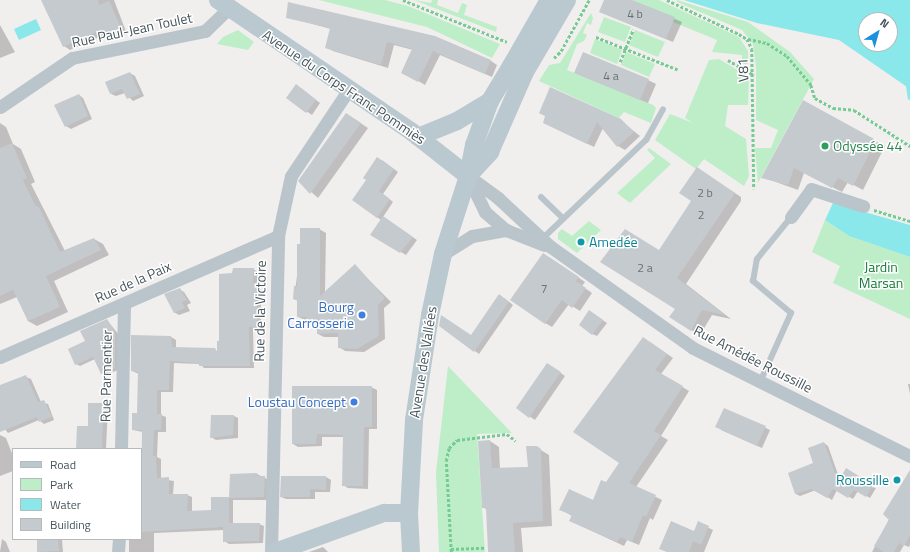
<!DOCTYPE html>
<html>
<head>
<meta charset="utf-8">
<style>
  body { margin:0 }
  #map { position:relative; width:910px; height:552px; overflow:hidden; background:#f1eeee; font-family:"Titillium Web",sans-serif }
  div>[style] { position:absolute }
  .green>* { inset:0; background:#bdeec7 }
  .water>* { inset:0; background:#8ae7ea }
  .shadow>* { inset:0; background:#0003 }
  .stream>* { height:4.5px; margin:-2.25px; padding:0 2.25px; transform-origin:2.25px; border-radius:2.25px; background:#8ae7ea }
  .building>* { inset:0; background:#c5cace }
  .path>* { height:2.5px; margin-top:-1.25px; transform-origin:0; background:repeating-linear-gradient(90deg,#75cb92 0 3px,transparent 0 5px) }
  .lane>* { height:6px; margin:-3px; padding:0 3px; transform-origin:3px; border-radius:3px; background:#bac5cb }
  .street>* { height:13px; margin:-6.5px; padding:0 6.5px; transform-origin:6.5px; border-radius:6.5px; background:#bac5cb }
  .secondary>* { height:18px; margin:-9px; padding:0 9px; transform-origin:9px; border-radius:9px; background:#bac8d0 }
  .secondary-bridge>* { height:18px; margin:-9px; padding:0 9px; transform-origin:9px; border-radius:9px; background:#bac8d0 }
  .dots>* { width:11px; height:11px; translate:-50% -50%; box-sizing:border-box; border:2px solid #fff; border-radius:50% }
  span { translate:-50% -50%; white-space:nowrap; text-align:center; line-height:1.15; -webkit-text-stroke:3px #fff; paint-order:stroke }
  .number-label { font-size:12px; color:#667278 }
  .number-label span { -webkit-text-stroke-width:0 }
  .street-label { font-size:14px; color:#46555b }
  .leisure-label { font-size:14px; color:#27864d }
  .left { translate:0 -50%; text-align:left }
  .culture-label { font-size:14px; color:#0d838f }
  .right { translate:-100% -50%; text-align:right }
  .park-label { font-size:14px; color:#187b39 }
  .shop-label { font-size:14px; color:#366cbe }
  .legend { position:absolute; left:12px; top:448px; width:130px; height:92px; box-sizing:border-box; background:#fff; border:1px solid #b5bbbd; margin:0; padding:5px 7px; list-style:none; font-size:12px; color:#46555b }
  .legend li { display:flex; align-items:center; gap:8px; height:20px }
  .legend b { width:20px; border:1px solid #b5bbbd }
  .north { position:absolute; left:858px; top:12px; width:40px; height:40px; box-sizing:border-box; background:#fff; border:1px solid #b5bbbd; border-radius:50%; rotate:37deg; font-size:11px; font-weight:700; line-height:16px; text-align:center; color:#46555b }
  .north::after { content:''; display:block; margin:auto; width:14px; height:18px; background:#1c91dd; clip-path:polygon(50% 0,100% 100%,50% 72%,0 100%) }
</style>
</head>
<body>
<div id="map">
  <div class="green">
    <i style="clip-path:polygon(319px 0,385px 0,408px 6px,500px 44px,492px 58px,427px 27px)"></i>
    <i style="clip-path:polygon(414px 0,431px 3px,432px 0,438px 0,437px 5px,458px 13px,462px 3px,467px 5px,464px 15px,497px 27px,496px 32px)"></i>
    <i style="clip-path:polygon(632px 0,659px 0,739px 37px,748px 51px,748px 64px,742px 64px,742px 55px,712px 52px,717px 40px,673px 22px)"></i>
    <i style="clip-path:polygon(677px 0,748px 22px,790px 52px,814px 79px,758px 183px,755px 148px,771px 148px,778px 130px,756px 120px,756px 67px,753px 44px,742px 30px,677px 2px)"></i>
    <i style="clip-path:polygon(591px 13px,593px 18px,591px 25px,587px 23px,583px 33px,587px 35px,584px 41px,577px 44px,567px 70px,653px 105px,656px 108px,651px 123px,624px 112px,619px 118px,539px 81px,549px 65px,560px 63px)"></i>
    <i style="clip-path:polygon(604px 17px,631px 27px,625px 42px,598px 32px)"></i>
    <i style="clip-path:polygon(238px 30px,254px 42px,248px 50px,217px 44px,223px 37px)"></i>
    <i style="clip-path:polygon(635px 30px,665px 42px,658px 57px,629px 45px)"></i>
    <i style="clip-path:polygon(595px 39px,622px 50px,617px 64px,590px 53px)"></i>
    <i style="clip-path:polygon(626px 52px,655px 64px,649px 77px,621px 65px)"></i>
    <i style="clip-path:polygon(719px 59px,749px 77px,748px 105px,728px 105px,725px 126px,746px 139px,749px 176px,744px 186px,704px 159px,696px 169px,655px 140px,670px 114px,693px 123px,685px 118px,709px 60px)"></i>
    <i style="clip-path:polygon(649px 148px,671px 164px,630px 203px,617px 193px,655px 158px,647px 150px)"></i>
    <i style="clip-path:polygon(825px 220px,849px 236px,910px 257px,910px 319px,833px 283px,840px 266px,812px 252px)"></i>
    <i style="clip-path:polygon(589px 221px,601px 230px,577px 253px,558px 239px,558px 233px,562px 229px,572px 236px)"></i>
    <i style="clip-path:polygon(448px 366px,512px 433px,477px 434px,485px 552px,439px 552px,436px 472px)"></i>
  </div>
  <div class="water">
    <i style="clip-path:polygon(evenodd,684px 0,910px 0,910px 89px,839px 40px,757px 23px,684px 0,866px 20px,890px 20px,890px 44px,866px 44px,866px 20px)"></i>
    <i style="clip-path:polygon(36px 19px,41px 30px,19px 40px,14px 29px)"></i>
    <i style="clip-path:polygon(833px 203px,910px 225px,910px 257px,849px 236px,825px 220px)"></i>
  </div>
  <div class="shadow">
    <i style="clip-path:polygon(43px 0,114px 0,127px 34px,111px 40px,104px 35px,70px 50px,64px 46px)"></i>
    <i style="clip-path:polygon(605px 0,631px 0,682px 22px,673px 42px,600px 12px)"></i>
    <i style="clip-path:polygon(287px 17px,491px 61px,497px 65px,492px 77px,440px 55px,425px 85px,410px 76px,413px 50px,394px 45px,388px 68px,333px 51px,326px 47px,331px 29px)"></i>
    <i style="clip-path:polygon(0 25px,15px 52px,0 58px)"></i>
    <i style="clip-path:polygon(130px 73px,135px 76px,144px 96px,133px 101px,125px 93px,116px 96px,111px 94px)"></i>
    <i style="clip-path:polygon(575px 73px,648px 80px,656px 84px,648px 103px)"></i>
    <i style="clip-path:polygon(301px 88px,320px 103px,312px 115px,287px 98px)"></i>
    <i style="clip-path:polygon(79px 95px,83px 98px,92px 119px,71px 129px,66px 126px)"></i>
    <i style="clip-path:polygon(353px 118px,368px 128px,318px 198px,299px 181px)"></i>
    <i style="clip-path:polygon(620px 120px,640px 136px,625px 150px,618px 146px,603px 128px,594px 147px,551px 126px)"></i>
    <i style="clip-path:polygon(0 123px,6px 127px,13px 144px,21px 149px,35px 182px,31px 184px,65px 251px,94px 239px,103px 244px,109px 255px,54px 281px,68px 312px,37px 326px,28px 321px,17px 297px,0 304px)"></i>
    <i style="clip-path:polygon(875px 141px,885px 146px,863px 190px,848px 182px,842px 192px,804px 173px,798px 190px,762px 177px)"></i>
    <i style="clip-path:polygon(382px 160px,398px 172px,383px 194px,393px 202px,383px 217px,417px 240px,406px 255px,371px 234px,381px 220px,353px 200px)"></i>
    <i style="clip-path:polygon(706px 174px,741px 197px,741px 201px,686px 284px,731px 319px,712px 315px,700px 335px,691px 330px,677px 309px,659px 251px,693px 200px)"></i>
    <i style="clip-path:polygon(319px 229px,326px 233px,325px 292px,355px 266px,391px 302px,384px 308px,385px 339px,364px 352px,345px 351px,339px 347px,339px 337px,324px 337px,318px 334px,318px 325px,298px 317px,298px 301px,294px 299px,301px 245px)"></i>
    <i style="clip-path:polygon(550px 258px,585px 282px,582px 286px,592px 293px,580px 311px,569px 304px,552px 327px,545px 323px)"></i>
    <i style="clip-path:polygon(253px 269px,258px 272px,257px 285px,261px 287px,261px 328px,253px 329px,254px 368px,204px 368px,200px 364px,174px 363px,173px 392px,161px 392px,161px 415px,166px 417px,166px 432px,158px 432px,157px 457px,161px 459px,161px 479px,174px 481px,173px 495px,187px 495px,192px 497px,192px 512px,212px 511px,212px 498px,230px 498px,231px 475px,257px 474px,269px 480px,269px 500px,233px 500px,233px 524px,259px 524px,264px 526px,263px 543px,229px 544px,224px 541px,224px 530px,154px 533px,154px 552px,129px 552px,129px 539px,141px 539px,143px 479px,143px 432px,133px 430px,138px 414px,139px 374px,132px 371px,171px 337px,176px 340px,176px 348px,218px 351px,233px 274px)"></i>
    <i style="clip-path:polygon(179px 289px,184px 292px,191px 303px,187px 305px,190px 311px,179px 315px,174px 312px)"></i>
    <i style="clip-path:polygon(504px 298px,513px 305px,479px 354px,475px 351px,471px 336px)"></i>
    <i style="clip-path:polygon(594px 314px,607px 323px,597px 336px,592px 334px)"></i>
    <i style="clip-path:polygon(107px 320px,119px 335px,118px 370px,106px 375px,102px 373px,95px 359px,80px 366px,76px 364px,87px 342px)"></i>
    <i style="clip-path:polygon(650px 342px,673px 358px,661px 374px,689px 391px,661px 436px,668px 440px,636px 487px,662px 500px,653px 520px,650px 518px,639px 545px,627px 540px,624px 546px,577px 524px,572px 516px,560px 509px,594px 501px,620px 462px)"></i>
    <i style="clip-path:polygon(552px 367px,565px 376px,535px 420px,517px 408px)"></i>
    <i style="clip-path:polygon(26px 377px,31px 379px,41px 402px,48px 404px,54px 420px,44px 424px,39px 420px,8px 433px,0 423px,0 387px)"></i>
    <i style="clip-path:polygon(908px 384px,910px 384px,910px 394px)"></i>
    <i style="clip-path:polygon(371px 387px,377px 390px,377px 429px,369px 429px,368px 489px,348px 488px,343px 485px,344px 437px,322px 437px,322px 446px,298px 447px,293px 444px)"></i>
    <i style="clip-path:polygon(89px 404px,108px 406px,106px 449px,78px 449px,89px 427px)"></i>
    <i style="clip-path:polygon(724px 409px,770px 430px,762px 448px,721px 430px)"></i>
    <i style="clip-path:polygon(234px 416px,238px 418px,238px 438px,216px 440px,211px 437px)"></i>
    <i style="clip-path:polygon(0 435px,6px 438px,13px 456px,13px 471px,0 476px)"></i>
    <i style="clip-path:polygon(490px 441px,499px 447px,500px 469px,529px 468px,536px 447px,549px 455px,552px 526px,521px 528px,523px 552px,489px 552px,487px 510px,483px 507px)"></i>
    <i style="clip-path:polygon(824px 443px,828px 446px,840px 480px,876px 488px,870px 498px,858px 491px,853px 499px,837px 490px,832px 500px,816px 490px,800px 496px,796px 494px,789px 474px,814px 463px)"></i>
    <i style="clip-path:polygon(326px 477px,331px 480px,330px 492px,315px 492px,315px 499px,286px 499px,281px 497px)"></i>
    <i style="clip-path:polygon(910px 479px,910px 545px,909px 547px,904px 545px,900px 552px,872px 552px)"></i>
    <i style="clip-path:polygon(699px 523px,713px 530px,704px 552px,667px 552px,695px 532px)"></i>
    <i style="clip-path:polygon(2px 539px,6px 542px,10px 552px,0 552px)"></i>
    <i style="clip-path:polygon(38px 539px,62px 539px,63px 552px,40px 552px)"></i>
    <i style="clip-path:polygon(323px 547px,328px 552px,309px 552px)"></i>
  </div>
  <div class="stream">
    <i style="left:908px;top:82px;width:15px;rotate:82deg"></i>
  </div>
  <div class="building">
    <i style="clip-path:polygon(41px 0,98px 0,99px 5px,109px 1px,122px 30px,104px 37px,101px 30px,63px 47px)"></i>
    <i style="clip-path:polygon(604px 0,632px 0,675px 17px,666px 39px,599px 12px)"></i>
    <i style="clip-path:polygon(288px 2px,435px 36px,491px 60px,485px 74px,433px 51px,418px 82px,401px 73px,412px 49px,387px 42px,381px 65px,325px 48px,330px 28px,286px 18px)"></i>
    <i style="clip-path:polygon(583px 52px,649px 79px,640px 100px,574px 73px)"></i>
    <i style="clip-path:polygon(130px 72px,140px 94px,127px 99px,122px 89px,110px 94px,105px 82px)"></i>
    <i style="clip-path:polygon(296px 84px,316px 100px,306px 113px,286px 98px)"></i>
    <i style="clip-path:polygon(550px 87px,621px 119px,634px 132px,617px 147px,597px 122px,587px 144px,543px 123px,545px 116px,539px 113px)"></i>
    <i style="clip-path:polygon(79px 94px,88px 116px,65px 127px,54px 105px)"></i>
    <i style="clip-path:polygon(803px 100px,876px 140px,853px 186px,838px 178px,832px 188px,794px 168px,788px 185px,761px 178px)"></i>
    <i style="clip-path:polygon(346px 113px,361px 123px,310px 194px,298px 181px)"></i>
    <i style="clip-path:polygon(12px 143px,27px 178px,23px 180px,35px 205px,39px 207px,60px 252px,94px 238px,101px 250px,46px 276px,60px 307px,28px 321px,13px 290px,0 296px,0 148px)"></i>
    <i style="clip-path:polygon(377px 157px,394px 169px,379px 191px,390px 199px,377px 218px,352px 200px,366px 180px,363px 178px)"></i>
    <i style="clip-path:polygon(697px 167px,735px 193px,677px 278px,725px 315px,702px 310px,691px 331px,669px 317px,675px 309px,600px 262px,625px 229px,659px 250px,691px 201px,679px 193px)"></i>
    <i style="clip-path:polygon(383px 216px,413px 237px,400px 253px,370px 235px)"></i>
    <i style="clip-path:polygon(300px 228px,320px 228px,320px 296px,355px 264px,385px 298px,378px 305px,379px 336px,357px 349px,338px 348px,338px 333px,317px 334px,317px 322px,306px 322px,306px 317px,297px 317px,297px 300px,293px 299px,294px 286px,297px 286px,297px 244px,300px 244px)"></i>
    <i style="clip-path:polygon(543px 253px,579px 277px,576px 281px,586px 288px,572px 308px,562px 300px,545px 324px,510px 300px)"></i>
    <i style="clip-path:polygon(233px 268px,254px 268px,253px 283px,257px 283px,257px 326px,249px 327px,250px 366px,199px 366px,199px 363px,170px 361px,169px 390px,157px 390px,157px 414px,162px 414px,161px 430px,154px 430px,153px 456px,156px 456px,157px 478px,169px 477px,169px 494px,188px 494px,187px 511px,211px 510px,211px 497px,229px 497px,230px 474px,257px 473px,257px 476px,265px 476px,264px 497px,229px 498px,229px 523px,260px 523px,259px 541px,223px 542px,223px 527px,141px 532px,142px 430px,132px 430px,132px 413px,137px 413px,138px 372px,131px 371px,131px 335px,171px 336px,172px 347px,215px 348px,217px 352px,217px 341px,219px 341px,219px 274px,232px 273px)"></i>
    <i style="clip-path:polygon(180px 288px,187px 300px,182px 302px,185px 308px,174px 313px,164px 294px)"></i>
    <i style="clip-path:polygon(499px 294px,509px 302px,474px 352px,439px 326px,441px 315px,471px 335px)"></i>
    <i style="clip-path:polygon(589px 310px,603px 320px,592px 335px,579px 325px)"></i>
    <i style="clip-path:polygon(107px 319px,115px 332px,115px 368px,101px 374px,93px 357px,75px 365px,68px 349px,85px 341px,80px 331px)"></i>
    <i style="clip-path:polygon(643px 337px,667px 354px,655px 370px,683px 386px,654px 431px,661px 435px,629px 483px,656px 495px,646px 517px,643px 515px,632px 542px,620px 537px,617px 542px,569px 521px,572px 515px,559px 510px,569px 489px,593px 500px,601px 480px,606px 482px,619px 463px,573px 432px)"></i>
    <i style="clip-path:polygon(547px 363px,561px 372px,529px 418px,516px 408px)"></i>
    <i style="clip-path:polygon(26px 375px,38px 402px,44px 400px,52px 417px,39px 422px,37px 417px,0 432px,0 385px)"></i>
    <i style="clip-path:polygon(292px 386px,372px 386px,372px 427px,364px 427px,363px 486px,342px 486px,343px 435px,317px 434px,316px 444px,292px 444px)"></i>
    <i style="clip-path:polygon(88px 403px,103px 403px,102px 449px,76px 449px,77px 426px,88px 426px)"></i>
    <i style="clip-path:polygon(724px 408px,766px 426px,757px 446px,715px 427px)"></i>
    <i style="clip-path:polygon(211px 415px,234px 415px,233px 435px,210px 438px)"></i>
    <i style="clip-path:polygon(490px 440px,492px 468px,528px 467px,526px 446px,537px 446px,541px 449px,543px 521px,513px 523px,515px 552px,488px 552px,486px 508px,482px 508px,478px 441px)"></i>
    <i style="clip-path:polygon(824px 442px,838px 482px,846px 468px,873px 485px,866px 497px,854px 490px,848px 498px,833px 489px,827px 498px,811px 489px,795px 494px,788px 473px,813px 463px,808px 448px)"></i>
    <i style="clip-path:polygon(910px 470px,910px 535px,904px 546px,899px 543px,894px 552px,884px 552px,874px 546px,889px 520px,883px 514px)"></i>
    <i style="clip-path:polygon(281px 476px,326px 476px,326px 490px,310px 489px,310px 497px,280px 497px)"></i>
    <i style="clip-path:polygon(671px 521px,694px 531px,698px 521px,709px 526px,701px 545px,693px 541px,689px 552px,667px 552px,659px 549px)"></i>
    <i style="clip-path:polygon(37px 539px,58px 539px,59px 551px,37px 552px)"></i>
  </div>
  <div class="path">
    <i style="left:403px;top:0;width:112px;rotate:22deg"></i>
    <i style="left:667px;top:0;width:80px;rotate:25.3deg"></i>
    <i style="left:739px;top:34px;width:9px;rotate:32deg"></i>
    <i style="left:747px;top:39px;width:11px;rotate:63deg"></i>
    <i style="left:752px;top:49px;width:140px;rotate:89.2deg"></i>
    <i style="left:596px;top:37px;width:89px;rotate:21.7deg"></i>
    <i style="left:748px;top:39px;width:19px;rotate:12deg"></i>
    <i style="left:767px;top:43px;width:24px;rotate:33deg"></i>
    <i style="left:787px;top:56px;width:38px;rotate:50deg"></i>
    <i style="left:811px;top:85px;width:14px;rotate:73deg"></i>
    <i style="left:815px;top:98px;width:21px;rotate:29deg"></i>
    <i style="left:833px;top:108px;width:21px;rotate:5deg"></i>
    <i style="left:854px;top:110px;width:67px;rotate:32.7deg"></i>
    <i style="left:554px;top:58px;width:10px;rotate:-45deg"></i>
    <i style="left:561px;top:51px;width:58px;rotate:-61.2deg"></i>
    <i style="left:728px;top:60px;width:30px;rotate:30deg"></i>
    <i style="left:620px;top:62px;width:35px;rotate:-68deg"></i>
    <i style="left:874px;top:210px;width:38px;rotate:17deg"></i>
    <i style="left:451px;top:549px;width:34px;rotate:-2deg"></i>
    <i style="left:451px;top:552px;width:91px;rotate:-93.1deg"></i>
    <i style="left:446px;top:461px;width:13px;rotate:-77deg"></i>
    <i style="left:449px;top:448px;width:11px;rotate:-45deg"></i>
    <i style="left:457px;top:440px;width:50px;rotate:-6.8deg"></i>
    <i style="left:507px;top:434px;width:11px;rotate:38deg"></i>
  </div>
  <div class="lane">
    <i style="left:541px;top:197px;width:30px;rotate:44deg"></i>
    <i style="left:542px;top:239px;width:144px;rotate:-43.6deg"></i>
    <i style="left:646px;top:140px;width:35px;rotate:-61deg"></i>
    <i style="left:760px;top:382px;width:76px;rotate:-65.8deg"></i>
    <i style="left:791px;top:313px;width:50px;rotate:-139.9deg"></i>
    <i style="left:753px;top:281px;width:22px;rotate:-80deg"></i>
    <i style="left:757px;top:259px;width:54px;rotate:-51deg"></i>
  </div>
  <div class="street">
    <i style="left:0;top:107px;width:87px;rotate:-34.2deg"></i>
    <i style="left:72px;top:58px;width:136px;rotate:-11.5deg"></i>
    <i style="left:205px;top:31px;width:33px;rotate:-44deg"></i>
    <i style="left:468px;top:176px;width:37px;rotate:36deg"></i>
    <i style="left:498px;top:198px;width:72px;rotate:42.8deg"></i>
    <i style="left:551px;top:247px;width:174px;rotate:35.4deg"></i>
    <i style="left:693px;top:348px;width:242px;rotate:26.5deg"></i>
    <i style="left:468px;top:177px;width:39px;rotate:64deg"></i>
    <i style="left:485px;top:212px;width:28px;rotate:41deg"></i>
    <i style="left:506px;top:230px;width:41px;rotate:21.5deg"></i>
    <i style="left:791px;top:217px;width:34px;rotate:-54deg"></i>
    <i style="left:811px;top:189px;width:55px;rotate:18.1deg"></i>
    <i style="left:443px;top:254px;width:34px;rotate:-32deg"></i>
    <i style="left:472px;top:236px;width:35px;rotate:-10deg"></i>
    <i style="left:0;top:357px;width:303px;rotate:-23.5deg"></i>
    <i style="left:121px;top:449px;width:145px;rotate:-88.8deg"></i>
    <i style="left:118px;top:552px;width:13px;rotate:-86deg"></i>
    <i style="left:271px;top:552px;width:316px;rotate:-88.7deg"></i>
    <i style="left:278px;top:236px;width:61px;rotate:-77.8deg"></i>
    <i style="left:291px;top:176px;width:105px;rotate:-56.3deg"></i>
  </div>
  <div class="secondary">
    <i style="left:218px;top:0;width:235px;rotate:34.2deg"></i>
    <i style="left:412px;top:132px;width:71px;rotate:38.2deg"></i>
    <i style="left:418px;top:137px;width:42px;rotate:-22.3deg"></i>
    <i style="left:457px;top:121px;width:39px;rotate:-31deg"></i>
    <i style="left:468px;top:176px;width:33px;rotate:-47deg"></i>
    <i style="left:490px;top:152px;width:87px;rotate:-66.4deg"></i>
    <i style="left:275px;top:552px;width:116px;rotate:-19.7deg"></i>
    <i style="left:384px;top:513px;width:25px"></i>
    <i style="left:411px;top:552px;width:39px;rotate:-93deg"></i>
    <i style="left:409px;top:513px;width:93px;rotate:-86.9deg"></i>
    <i style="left:414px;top:420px;width:106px;rotate:-81.3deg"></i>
    <i style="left:430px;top:315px;width:62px;rotate:-78deg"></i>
    <i style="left:443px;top:254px;width:82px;rotate:-72.2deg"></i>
    <i style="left:468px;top:176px;width:32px;rotate:-79deg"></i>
    <i style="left:474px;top:145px;width:47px;rotate:-70deg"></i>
    <i style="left:490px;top:101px;width:41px;rotate:-59deg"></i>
  </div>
  <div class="secondary-bridge">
    <i style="left:511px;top:66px;width:76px;rotate:-60.1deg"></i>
    <i style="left:525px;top:72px;width:83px;rotate:-59.7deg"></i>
  </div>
  <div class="dots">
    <i style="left:825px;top:146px;background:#2e9e5b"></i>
    <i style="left:581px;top:242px;background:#0f9aa8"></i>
    <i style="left:362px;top:315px;background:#3f7fe0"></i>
    <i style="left:354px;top:402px;background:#3f7fe0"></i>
    <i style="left:897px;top:480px;background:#0f9aa8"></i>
  </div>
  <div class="number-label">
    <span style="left:635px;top:14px">4 b</span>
    <span style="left:611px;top:76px">4 a</span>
    <span style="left:705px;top:193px">2 b</span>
    <span style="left:701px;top:215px">2</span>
    <span style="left:645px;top:268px">2 a</span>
    <span style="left:544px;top:289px">7</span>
  </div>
  <div class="street-label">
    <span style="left:132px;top:30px;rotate:-12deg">Rue Paul-Jean Toulet</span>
    <span style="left:743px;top:70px;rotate:-93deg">V81</span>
    <span style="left:344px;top:87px;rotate:34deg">Avenue du Corps Franc Pommiès</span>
    <span style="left:133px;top:282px;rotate:-24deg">Rue de la Paix</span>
    <span style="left:260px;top:311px;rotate:-89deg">Rue de la Victoire</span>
    <span style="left:753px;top:359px;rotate:27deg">Rue Amédée Roussille</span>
    <span style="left:423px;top:362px;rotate:-81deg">Avenue des Vallées</span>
    <span style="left:106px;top:376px;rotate:-89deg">Rue Parmentier</span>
  </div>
  <div class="leisure-label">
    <span class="left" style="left:833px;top:146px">Odyssée 44</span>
  </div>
  <div class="culture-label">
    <span class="left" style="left:589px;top:242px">Amedée</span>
    <span class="right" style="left:889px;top:480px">Roussille</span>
  </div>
  <div class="park-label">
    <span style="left:881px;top:275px">Jardin<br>Marsan</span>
  </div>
  <div class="shop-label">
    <span class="right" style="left:354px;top:315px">Bourg<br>Carrosserie</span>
    <span class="right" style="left:346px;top:402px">Loustau Concept</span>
  </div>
  <ul class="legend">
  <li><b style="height:5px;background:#bac8d0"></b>Road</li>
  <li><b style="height:11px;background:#bdeec7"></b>Park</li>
  <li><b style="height:11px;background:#8ae7ea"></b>Water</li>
  <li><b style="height:11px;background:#c5cace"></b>Building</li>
  </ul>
  <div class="north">N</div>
</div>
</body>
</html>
